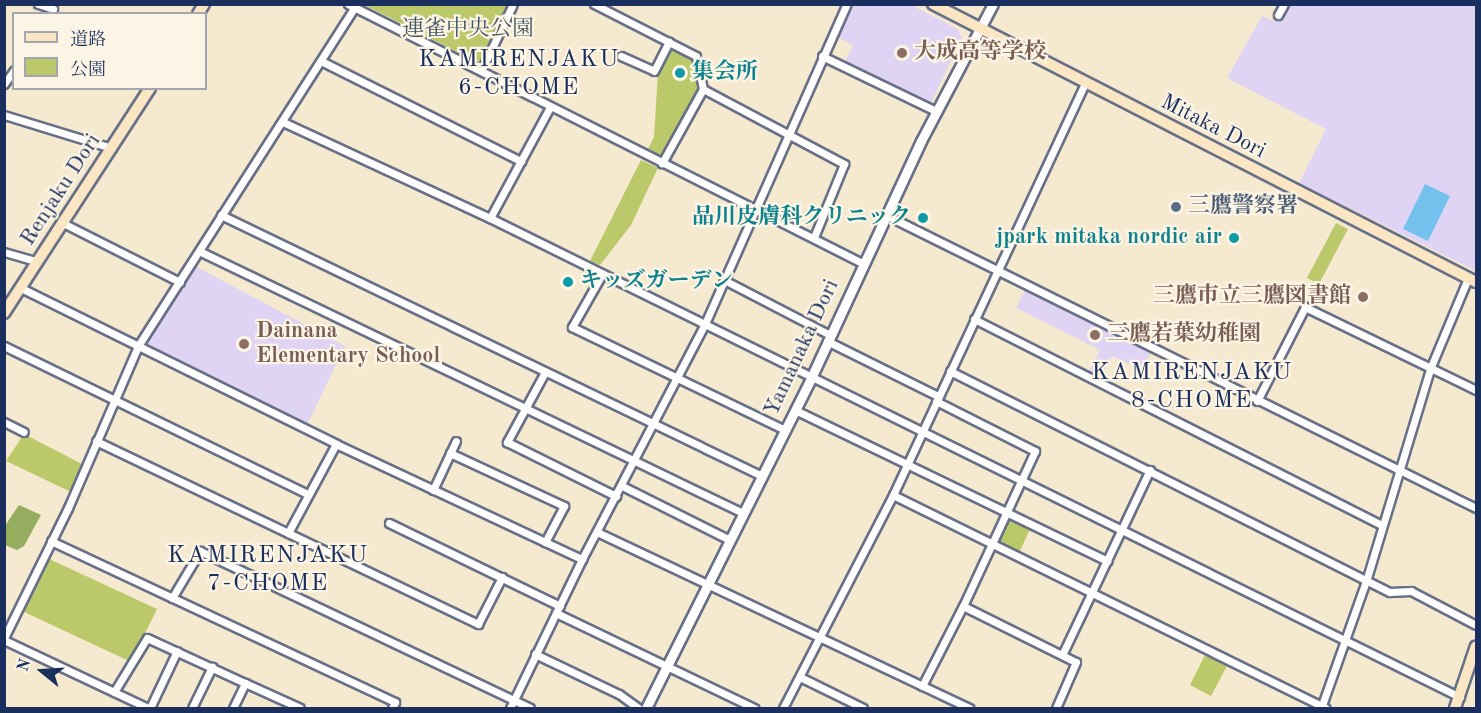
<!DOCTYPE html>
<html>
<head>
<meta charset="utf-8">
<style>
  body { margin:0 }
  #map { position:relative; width:1481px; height:713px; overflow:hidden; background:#f5ead0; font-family:"Old Standard TT","Noto Serif JP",serif }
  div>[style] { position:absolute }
  .built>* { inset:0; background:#e0d4f4 }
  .green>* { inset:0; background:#bbc96b }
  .forest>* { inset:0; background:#94ad5f }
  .water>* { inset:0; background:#74c1ee }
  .roads { filter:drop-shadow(2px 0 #677086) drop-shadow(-2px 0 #677086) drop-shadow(0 2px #677086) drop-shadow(0 -2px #677086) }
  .minor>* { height:7px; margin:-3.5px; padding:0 3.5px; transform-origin:3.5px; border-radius:3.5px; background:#fff }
  .tertiary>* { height:9px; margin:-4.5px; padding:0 4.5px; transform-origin:4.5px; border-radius:4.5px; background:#fff }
  .secondary>* { height:10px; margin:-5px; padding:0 5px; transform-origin:5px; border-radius:5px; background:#fbe6c4 }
  .dots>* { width:16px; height:16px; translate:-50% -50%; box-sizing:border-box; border:3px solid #fcf5e5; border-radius:50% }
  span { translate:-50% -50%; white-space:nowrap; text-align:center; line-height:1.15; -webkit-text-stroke:4.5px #fcf5e5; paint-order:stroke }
  .park-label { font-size:22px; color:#435661 }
  .education-label { font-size:22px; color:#785e54; font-weight:700 }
  .left { translate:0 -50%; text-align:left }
  .right { translate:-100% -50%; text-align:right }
  .culture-label { font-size:22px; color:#0d838f; font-weight:700 }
  .street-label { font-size:22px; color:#1b2f5e }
  .service-label { font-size:22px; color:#4e5e75; font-weight:700 }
  .neighbourhood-label { font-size:24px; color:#1b2f5e; letter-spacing:1.5px }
  .frame { position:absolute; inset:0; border:6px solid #1b2f5e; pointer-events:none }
  .legend { position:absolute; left:12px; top:12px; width:195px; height:78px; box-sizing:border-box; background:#fcf5e5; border:2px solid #a2a6af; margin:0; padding:8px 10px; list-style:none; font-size:18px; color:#1b2f5e }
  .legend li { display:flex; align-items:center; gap:12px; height:30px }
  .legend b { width:30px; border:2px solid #a2a6af }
  .north { position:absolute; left:12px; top:641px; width:60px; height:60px; -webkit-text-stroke:4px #fcf5e5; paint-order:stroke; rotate:288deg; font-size:16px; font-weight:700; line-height:24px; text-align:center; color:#1b2f5e }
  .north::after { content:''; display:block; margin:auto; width:21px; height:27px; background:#1b2f5e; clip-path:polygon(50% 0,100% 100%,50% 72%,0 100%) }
</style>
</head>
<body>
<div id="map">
  <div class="built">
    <i style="clip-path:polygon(909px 4px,958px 29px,962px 38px,931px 103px,845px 61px,853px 45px,835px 37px,851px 5px)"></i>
    <i style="clip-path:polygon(1285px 5px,1476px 5px,1476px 271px,1299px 183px,1326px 129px,1227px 78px,1262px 16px,1276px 22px)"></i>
    <i style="clip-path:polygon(193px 265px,345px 346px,307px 425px,142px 342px)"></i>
    <i style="clip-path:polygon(1026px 288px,1152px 350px,1142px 370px,1112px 356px,1100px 378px,1088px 373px,1100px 350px,1016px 308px)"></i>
  </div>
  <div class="green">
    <i style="clip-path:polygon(363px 4px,509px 5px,481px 64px)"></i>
    <i style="clip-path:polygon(670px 47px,692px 58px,701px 87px,662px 159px,647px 151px,654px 137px,658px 72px)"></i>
    <i style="clip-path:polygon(641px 160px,658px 168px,631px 225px,600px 265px,590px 261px)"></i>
    <i style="clip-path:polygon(1336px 223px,1348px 229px,1319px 284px,1307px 278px)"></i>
    <i style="clip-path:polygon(24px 434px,82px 464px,71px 492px,6px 461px)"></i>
    <i style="clip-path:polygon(1010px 517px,1031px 527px,1018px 555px,997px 544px)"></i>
    <i style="clip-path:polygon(45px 557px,157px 609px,131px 662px,20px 610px)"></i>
    <i style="clip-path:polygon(1205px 655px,1227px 666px,1211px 696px,1190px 685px)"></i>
  </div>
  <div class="forest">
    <i style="clip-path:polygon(19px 505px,41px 515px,24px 546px,17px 550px,5px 545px,4px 527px)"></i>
  </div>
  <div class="water">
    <i style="clip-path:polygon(1425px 184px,1450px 196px,1428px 241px,1403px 229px)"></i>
  </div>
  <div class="roads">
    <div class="minor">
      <i style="left:38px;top:4px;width:16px;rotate:18deg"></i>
      <i style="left:348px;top:4px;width:578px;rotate:26.74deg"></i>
      <i style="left:594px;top:4px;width:114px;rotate:27deg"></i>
      <i style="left:696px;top:56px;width:34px;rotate:78deg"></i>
      <i style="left:703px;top:89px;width:85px;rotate:119deg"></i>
      <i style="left:1278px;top:15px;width:13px;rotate:-61deg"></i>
      <i style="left:621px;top:56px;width:36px;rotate:24deg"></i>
      <i style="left:654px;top:71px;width:33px;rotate:-63deg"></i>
      <i style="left:822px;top:56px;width:127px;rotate:25.8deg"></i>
      <i style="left:321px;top:61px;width:224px;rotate:26.6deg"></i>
      <i style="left:481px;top:71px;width:74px;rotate:-64.5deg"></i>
      <i style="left:4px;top:84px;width:17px;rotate:-54deg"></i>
      <i style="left:703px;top:89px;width:160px;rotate:28deg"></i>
      <i style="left:844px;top:164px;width:79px;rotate:112.3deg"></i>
      <i style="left:4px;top:115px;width:113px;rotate:17deg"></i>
      <i style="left:283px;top:122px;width:228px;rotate:24.9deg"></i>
      <i style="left:490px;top:218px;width:1082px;rotate:26.28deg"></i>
      <i style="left:221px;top:215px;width:601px;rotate:25.75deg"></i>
      <i style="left:886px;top:215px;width:659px;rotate:26.41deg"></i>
      <i style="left:490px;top:218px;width:126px;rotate:-61.6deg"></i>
      <i style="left:63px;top:223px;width:131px;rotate:26.8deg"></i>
      <i style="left:199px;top:251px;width:604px;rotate:25.72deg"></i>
      <i style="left:4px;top:252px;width:35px;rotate:16deg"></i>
      <i style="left:601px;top:276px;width:59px;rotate:119.6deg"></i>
      <i style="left:572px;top:327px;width:237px;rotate:25.8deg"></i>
      <i style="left:724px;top:280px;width:119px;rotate:27.4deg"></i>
      <i style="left:21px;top:288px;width:352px;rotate:26.3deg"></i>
      <i style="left:336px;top:444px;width:272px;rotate:25.1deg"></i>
      <i style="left:974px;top:319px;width:457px;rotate:26.8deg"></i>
      <i style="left:827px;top:341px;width:124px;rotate:26.4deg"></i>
      <i style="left:4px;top:346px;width:338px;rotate:26deg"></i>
      <i style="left:950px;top:371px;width:492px;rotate:26.7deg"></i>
      <i style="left:1390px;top:592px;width:21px;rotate:-3deg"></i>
      <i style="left:1411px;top:591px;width:73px;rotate:27.6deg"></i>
      <i style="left:545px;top:372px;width:80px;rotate:118.5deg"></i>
      <i style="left:507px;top:442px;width:122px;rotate:26.4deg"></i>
      <i style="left:936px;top:401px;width:111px;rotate:26.8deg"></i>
      <i style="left:1035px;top:451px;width:171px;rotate:114.9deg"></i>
      <i style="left:1257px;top:401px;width:106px;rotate:-62.9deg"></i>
      <i style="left:1305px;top:307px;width:190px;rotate:25.9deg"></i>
      <i style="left:795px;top:410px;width:347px;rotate:25.8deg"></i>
      <i style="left:4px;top:422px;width:22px;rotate:27deg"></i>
      <i style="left:96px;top:441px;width:424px;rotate:25.6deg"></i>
      <i style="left:478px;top:624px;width:53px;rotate:-62.9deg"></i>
      <i style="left:450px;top:453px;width:126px;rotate:24.9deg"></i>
      <i style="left:564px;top:506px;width:41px;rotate:117.8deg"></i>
      <i style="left:622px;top:486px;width:121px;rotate:26.6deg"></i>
      <i style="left:433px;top:490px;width:54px;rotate:-64.9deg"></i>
      <i style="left:893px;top:495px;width:482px;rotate:26.2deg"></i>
      <i style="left:389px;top:523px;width:190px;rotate:25.9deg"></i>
      <i style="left:597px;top:532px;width:412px;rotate:25.3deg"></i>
      <i style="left:288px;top:533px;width:101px;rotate:-61.7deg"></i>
      <i style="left:51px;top:541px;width:380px;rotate:25.1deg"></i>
      <i style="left:395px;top:702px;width:7px;rotate:117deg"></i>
      <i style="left:172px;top:598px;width:55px;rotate:-59.2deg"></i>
      <i style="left:200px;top:551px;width:365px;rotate:25.4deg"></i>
      <i style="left:556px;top:613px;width:220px;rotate:25.6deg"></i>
      <i style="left:4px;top:638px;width:145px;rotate:-63.8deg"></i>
      <i style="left:68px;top:508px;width:176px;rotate:-66.6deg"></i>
      <i style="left:138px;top:346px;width:406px;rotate:-57.4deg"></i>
      <i style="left:4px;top:640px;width:159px;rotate:25.3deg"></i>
      <i style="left:535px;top:654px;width:93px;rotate:25.5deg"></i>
      <i style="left:619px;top:694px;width:24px;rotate:36deg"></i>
      <i style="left:1062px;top:655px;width:205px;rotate:-64.6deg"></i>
      <i style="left:800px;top:677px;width:70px;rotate:26.2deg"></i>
      <i style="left:922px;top:686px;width:90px;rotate:-62.9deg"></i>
      <i style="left:963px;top:606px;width:126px;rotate:26.4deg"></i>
      <i style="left:1076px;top:662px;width:50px;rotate:113.5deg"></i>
      <i style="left:114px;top:692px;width:63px;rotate:-58.6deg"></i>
      <i style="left:147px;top:638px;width:108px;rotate:24.7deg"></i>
      <i style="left:150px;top:708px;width:63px;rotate:-64.7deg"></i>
      <i style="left:192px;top:708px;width:46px;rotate:-64deg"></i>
      <i style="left:233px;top:708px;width:28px;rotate:-64deg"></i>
      <i style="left:245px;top:683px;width:60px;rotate:24.4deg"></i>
      <i style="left:510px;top:708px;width:165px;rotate:-64.2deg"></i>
      <i style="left:582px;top:559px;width:263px;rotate:-62.4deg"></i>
      <i style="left:704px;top:326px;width:352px;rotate:-66.1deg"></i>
      <i style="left:783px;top:708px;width:240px;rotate:-62.7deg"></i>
      <i style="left:893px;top:495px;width:455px;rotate:-65deg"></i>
      <i style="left:1321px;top:708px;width:138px;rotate:-70.5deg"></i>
      <i style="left:1367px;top:578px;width:218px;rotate:-73.2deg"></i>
      <i style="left:1430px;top:369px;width:99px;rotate:-67.3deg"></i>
    </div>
    <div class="tertiary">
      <i style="left:646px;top:708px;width:369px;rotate:-63.4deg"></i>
      <i style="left:811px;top:378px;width:261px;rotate:-65.1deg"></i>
      <i style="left:921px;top:141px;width:155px;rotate:-62.3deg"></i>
    </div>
    <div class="secondary">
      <i style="left:933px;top:4px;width:610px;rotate:27.11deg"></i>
      <i style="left:198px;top:14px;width:12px;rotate:-59deg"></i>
      <i style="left:4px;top:313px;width:268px;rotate:-57deg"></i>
      <i style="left:1455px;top:708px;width:65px;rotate:-71.3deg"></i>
    </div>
  </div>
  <div class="dots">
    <i style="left:902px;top:53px;background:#8d6e63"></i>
    <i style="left:680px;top:73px;background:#0f9aa8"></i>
    <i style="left:1176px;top:207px;background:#5c6f8a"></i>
    <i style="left:923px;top:218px;background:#0f9aa8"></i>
    <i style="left:1234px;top:238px;background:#0f9aa8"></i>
    <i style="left:568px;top:282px;background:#0f9aa8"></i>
    <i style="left:1363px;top:297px;background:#8d6e63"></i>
    <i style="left:1095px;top:335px;background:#8d6e63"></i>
    <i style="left:244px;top:344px;background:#8d6e63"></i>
  </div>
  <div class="park-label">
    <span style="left:468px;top:30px">連雀中央公園</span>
  </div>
  <div class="education-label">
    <span class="left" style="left:914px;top:53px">大成高等学校</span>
    <span class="right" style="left:1351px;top:297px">三鷹市立三鷹図書館</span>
    <span class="left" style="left:256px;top:344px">Dainana<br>Elementary School</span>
    <span class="left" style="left:1107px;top:335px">三鷹若葉幼稚園</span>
  </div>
  <div class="culture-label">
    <span class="left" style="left:692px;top:73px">集会所</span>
    <span class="right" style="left:911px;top:218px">品川皮膚科クリニック</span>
    <span class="right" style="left:1222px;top:238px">jpark mitaka nordic air</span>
    <span class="left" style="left:580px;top:282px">キッズガーデン</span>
  </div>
  <div class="street-label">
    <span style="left:1213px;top:127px;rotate:27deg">Mitaka Dori</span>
    <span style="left:61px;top:190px;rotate:-57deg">Renjaku Dori</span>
    <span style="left:802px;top:348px;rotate:-65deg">Yamanaka Dori</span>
  </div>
  <div class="service-label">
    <span class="left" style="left:1188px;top:207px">三鷹警察署</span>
  </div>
  <div class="neighbourhood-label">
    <span style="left:519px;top:75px">KAMIRENJAKU<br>6-CHOME</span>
    <span style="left:1192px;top:388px">KAMIRENJAKU<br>8-CHOME</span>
    <span style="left:268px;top:571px">KAMIRENJAKU<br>7-CHOME</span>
  </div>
  <div class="frame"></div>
  <ul class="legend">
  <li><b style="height:8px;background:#fbe6c4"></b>道路</li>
  <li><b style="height:16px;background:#bbc96b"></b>公園</li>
  </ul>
  <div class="north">N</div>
</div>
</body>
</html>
